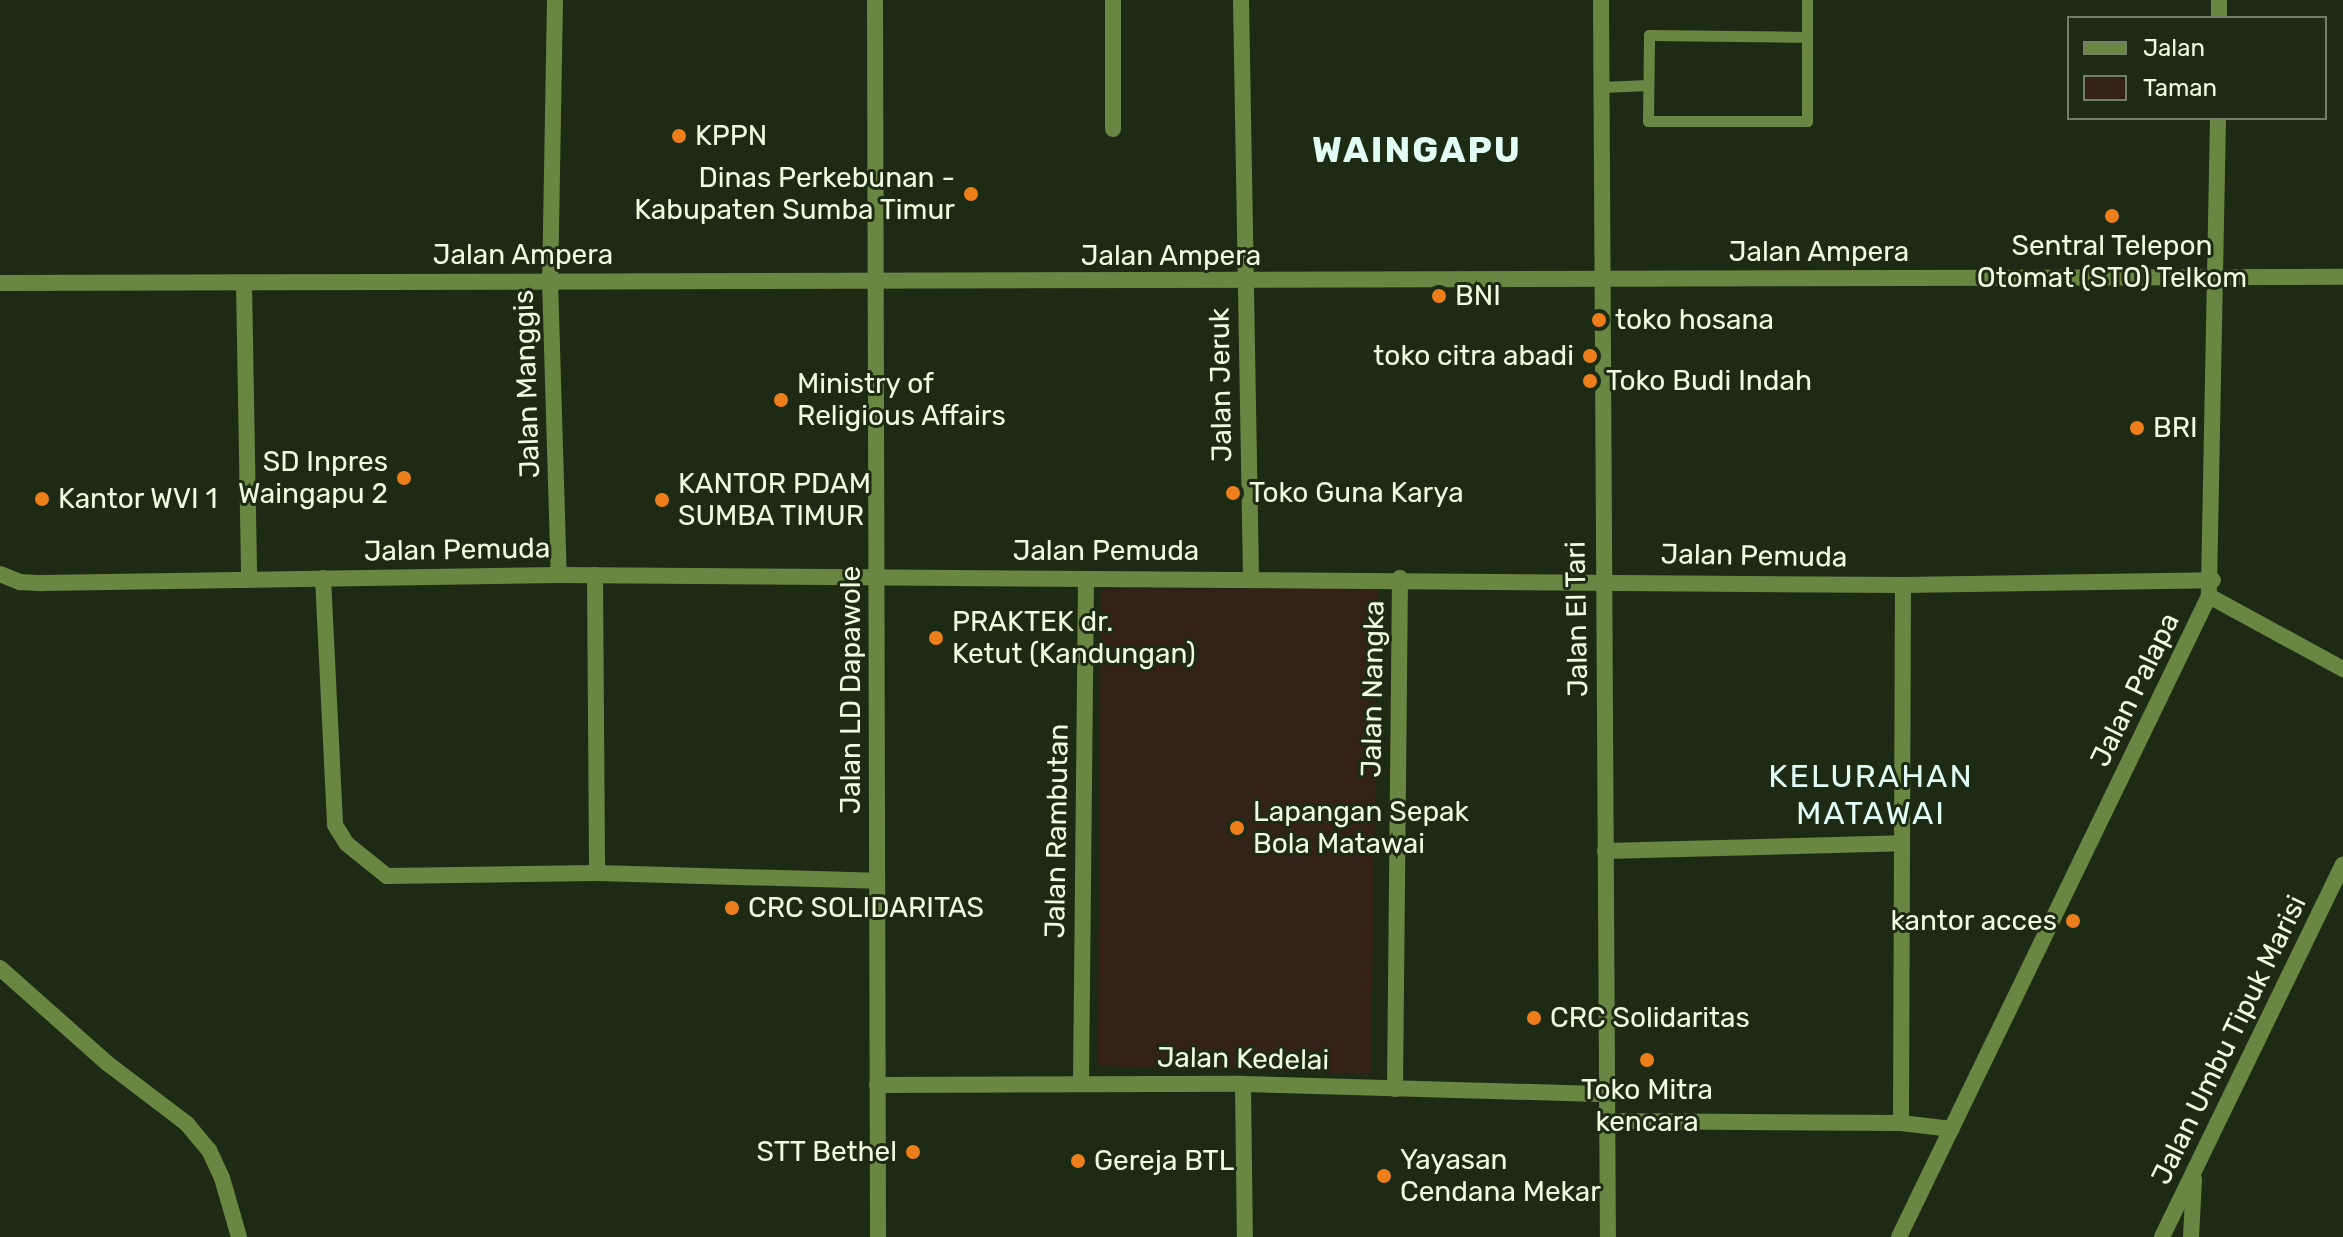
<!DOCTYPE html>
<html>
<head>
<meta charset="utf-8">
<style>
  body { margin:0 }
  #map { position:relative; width:2343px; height:1237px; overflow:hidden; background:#1e2b14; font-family:Rubik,sans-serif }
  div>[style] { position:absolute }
  .green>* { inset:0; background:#342117 }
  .service>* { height:11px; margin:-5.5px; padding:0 5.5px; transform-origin:5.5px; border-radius:5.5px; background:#6a8643 }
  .minor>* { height:16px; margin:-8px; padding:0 8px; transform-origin:8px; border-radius:8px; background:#6a8643 }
  .tertiary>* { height:16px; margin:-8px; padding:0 8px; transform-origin:8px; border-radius:8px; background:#6a8643 }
  .dots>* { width:22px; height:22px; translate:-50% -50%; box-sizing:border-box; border:4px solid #1e2b14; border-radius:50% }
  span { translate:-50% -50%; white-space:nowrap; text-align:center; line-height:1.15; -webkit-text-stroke:6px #1e2b14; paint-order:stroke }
  .poi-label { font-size:28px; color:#effce0 }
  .left { translate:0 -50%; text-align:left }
  .right { translate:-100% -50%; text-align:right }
  .street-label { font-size:28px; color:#effce0 }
  .quarter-label { font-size:32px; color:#e2fdf6; letter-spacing:2px }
  .district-label { font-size:36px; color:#e2fdf6; font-weight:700; letter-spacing:2px }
  .legend { position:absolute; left:2067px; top:16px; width:260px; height:104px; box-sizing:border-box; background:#1e2b14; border:2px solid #727f66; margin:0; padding:10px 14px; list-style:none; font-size:24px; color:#effce0 }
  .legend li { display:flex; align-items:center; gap:16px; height:40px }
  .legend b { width:40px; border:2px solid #727f66 }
</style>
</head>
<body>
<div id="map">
  <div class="green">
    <i style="clip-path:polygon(1378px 588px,1371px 1074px,1098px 1066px,1101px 590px)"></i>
  </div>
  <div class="service">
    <i style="left:1649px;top:35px;width:158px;rotate:0.7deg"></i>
    <i style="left:1807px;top:37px;width:84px;rotate:90deg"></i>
    <i style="left:1807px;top:121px;width:159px;rotate:180deg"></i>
    <i style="left:1648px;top:121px;width:86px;rotate:-89.3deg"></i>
    <i style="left:1807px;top:37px;width:37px;rotate:-90deg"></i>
    <i style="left:1602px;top:87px;width:46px;rotate:-2.5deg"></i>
  </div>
  <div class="minor">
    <i style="left:555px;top:0;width:280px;rotate:91deg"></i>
    <i style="left:550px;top:280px;width:295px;rotate:88.3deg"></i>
    <i style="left:875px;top:0;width:1237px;rotate:89.86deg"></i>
    <i style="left:1241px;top:0;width:576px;rotate:89.01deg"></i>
    <i style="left:1113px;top:129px;width:129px;rotate:-90deg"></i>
    <i style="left:0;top:283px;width:2343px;rotate:-0.15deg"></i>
    <i style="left:244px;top:283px;width:296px;rotate:89deg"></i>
    <i style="left:595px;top:575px;width:298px;rotate:89.6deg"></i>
    <i style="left:323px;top:578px;width:247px;rotate:87.2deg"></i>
    <i style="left:335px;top:825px;width:22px;rotate:58deg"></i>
    <i style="left:347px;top:844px;width:51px;rotate:38.7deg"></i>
    <i style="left:387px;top:876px;width:210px;rotate:-0.8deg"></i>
    <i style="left:597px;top:873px;width:280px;rotate:1.6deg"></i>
    <i style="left:1605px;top:851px;width:296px;rotate:-1.5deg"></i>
    <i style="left:0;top:968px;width:143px;rotate:41.6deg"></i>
    <i style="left:107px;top:1063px;width:101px;rotate:37.3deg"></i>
    <i style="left:187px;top:1124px;width:34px;rotate:50deg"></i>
    <i style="left:209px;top:1150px;width:31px;rotate:65deg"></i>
    <i style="left:222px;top:1178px;width:61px;rotate:73.9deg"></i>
    <i style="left:1081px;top:1083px;width:504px;rotate:-89.43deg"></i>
    <i style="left:1243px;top:1084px;width:153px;rotate:89.3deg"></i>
    <i style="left:877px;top:1085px;width:366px;rotate:-0.2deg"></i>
    <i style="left:1243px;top:1084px;width:364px;rotate:1.6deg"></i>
    <i style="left:1395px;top:1089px;width:511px;rotate:-89.44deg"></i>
    <i style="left:1609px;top:1121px;width:292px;rotate:0.4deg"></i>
    <i style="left:1901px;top:1123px;width:51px;rotate:6.7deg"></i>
    <i style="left:1901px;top:1123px;width:538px;rotate:-89.79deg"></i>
    <i style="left:1899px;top:1237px;width:712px;rotate:-64.19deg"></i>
  </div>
  <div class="tertiary">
    <i style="left:1601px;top:0;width:1237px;rotate:89.68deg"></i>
    <i style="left:2219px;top:18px;width:18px;rotate:-90deg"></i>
    <i style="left:2218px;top:118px;width:478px;rotate:91.1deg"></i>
    <i style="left:2209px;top:596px;width:153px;rotate:28.6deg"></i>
    <i style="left:0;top:574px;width:22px;rotate:22deg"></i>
    <i style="left:20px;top:582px;width:22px;rotate:3deg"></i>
    <i style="left:42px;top:583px;width:517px;rotate:-0.89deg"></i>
    <i style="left:559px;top:575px;width:1344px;rotate:0.43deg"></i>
    <i style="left:1903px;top:585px;width:310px;rotate:-0.9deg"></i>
    <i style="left:2162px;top:1237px;width:414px;rotate:-64.1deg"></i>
    <i style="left:2191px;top:1237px;width:58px;rotate:-87deg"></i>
  </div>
  <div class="dots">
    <i style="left:679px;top:136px;background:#ec7f1c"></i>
    <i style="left:971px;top:194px;background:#ec7f1c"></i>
    <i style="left:2112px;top:216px;background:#ec7f1c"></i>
    <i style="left:1439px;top:296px;background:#ec7f1c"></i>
    <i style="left:1599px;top:320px;background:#ec7f1c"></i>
    <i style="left:1590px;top:356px;background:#ec7f1c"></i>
    <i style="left:1590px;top:381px;background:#ec7f1c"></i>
    <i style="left:781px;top:400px;background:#ec7f1c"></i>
    <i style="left:2137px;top:428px;background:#ec7f1c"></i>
    <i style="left:404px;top:478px;background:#ec7f1c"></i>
    <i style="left:1233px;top:493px;background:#ec7f1c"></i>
    <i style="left:42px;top:499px;background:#ec7f1c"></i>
    <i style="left:662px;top:500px;background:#ec7f1c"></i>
    <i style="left:936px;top:638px;background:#ec7f1c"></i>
    <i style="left:1237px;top:828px;background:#ec7f1c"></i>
    <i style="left:732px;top:908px;background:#ec7f1c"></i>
    <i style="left:2073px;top:921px;background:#ec7f1c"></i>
    <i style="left:1534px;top:1018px;background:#ec7f1c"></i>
    <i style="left:1647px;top:1060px;background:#ec7f1c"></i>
    <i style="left:913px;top:1152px;background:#ec7f1c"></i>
    <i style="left:1078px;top:1161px;background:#ec7f1c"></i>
    <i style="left:1384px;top:1176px;background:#ec7f1c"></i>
  </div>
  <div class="poi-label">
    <span class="left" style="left:695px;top:136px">KPPN</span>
    <span class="right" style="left:955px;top:194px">Dinas Perkebunan -<br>Kabupaten Sumba Timur</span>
    <span style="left:2112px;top:262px">Sentral Telepon<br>Otomat (STO) Telkom</span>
    <span class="left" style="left:1455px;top:296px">BNI</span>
    <span class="left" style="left:1615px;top:320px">toko hosana</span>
    <span class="right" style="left:1574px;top:356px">toko citra abadi</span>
    <span class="left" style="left:1606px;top:381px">Toko Budi Indah</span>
    <span class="left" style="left:797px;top:400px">Ministry of<br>Religious Affairs</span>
    <span class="left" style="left:2153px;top:428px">BRI</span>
    <span class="right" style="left:388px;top:478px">SD Inpres<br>Waingapu 2</span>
    <span class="left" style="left:678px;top:500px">KANTOR PDAM<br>SUMBA TIMUR</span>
    <span class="left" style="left:1249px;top:493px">Toko Guna Karya</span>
    <span class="left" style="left:58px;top:499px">Kantor WVI 1</span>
    <span class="left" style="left:952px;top:638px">PRAKTEK dr.<br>Ketut (Kandungan)</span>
    <span class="left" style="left:1253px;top:828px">Lapangan Sepak<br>Bola Matawai</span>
    <span class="left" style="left:748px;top:908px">CRC SOLIDARITAS</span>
    <span class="right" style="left:2057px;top:921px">kantor acces</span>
    <span class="left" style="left:1550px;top:1018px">CRC Solidaritas</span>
    <span style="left:1647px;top:1106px">Toko Mitra<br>kencara</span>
    <span class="right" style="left:897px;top:1152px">STT Bethel</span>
    <span class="left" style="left:1400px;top:1176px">Yayasan<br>Cendana Mekar</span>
    <span class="left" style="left:1094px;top:1161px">Gereja BTL</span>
  </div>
  <div class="street-label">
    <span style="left:1819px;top:252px">Jalan Ampera</span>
    <span style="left:523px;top:255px">Jalan Ampera</span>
    <span style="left:1171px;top:256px">Jalan Ampera</span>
    <span style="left:527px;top:384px;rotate:-92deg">Jalan Manggis</span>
    <span style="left:1221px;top:385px;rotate:-91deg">Jalan Jeruk</span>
    <span style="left:457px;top:550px;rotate:-1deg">Jalan Pemuda</span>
    <span style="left:1106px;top:551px">Jalan Pemuda</span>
    <span style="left:1754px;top:556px;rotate:1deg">Jalan Pemuda</span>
    <span style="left:1577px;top:619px;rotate:-91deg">Jalan El Tari</span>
    <span style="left:1373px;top:689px;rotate:-89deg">Jalan Nangka</span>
    <span style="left:851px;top:690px;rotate:-90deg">Jalan LD Dapawole</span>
    <span style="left:2135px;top:690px;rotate:-64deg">Jalan Palapa</span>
    <span style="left:1057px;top:831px;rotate:-89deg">Jalan Rambutan</span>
    <span style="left:2229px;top:1040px;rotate:-64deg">Jalan Umbu Tipuk Marisi</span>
    <span style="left:1243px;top:1059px;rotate:1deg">Jalan Kedelai</span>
  </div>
  <div class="quarter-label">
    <span style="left:1871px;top:795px">KELURAHAN<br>MATAWAI</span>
  </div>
  <div class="district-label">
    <span style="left:1417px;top:150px">WAINGAPU</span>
  </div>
  <ul class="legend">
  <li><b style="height:10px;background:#6a8643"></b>Jalan</li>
  <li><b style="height:22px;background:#342117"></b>Taman</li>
  </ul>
</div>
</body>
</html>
